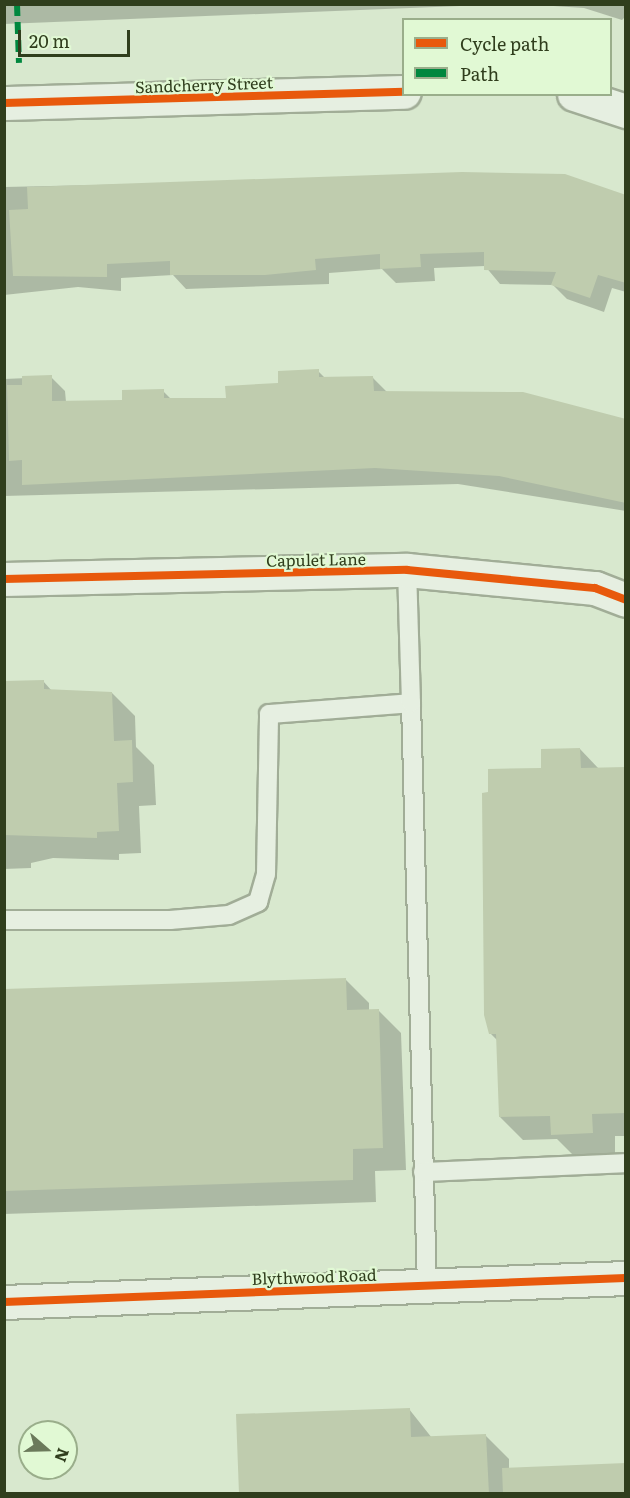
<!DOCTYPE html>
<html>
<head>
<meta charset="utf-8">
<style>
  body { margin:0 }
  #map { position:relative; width:630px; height:1498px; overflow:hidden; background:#d8e8ce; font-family:Literata,serif }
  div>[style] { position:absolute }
  .shadow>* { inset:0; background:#0003 }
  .building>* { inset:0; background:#bfccae }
  .roads { filter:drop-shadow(2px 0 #a1ad97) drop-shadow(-2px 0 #a1ad97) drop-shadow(0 2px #a1ad97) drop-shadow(0 -2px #a1ad97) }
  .lane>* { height:18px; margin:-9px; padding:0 9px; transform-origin:9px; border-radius:9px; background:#e6efe1 }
  .street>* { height:33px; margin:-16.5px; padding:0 16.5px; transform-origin:16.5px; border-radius:16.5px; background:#e6efe1 }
  .quiet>* { height:6px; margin-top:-3px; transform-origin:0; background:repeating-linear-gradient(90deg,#00873e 0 12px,transparent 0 18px) }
  .cycleway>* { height:8px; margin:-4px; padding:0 4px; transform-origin:4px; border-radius:4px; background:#e8590c }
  span { translate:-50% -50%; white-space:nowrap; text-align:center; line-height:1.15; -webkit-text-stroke:4.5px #e1f9d4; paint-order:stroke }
  .street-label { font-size:16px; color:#303e1d }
  .frame { position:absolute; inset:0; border:6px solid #303e1d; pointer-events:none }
  .legend { position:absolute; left:402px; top:18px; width:210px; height:78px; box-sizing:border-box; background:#e1f9d4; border:2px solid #9aae8b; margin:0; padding:8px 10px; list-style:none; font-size:18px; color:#303e1d }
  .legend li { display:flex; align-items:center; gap:12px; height:30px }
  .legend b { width:30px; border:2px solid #9aae8b }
  .north { position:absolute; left:18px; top:1420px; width:60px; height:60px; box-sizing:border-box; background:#e1f9d4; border:2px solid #9aae8b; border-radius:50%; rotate:110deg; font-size:16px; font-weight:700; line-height:24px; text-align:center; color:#303e1d }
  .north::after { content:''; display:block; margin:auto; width:21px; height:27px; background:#6b7a5b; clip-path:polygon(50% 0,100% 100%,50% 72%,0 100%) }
  .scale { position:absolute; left:18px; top:30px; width:112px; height:27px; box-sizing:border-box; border:3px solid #303e1d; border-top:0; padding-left:8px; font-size:18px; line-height:21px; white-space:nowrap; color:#303e1d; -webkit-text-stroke:4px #e1f9d4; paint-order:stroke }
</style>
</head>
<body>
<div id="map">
  <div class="shadow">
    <i style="clip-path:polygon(4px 4px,513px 4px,4px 24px)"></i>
    <i style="clip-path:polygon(523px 4px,626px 4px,626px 16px,622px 20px,584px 8px)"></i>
    <i style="clip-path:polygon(565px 175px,626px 197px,626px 292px,612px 288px,604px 312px,567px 299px,553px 285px,500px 284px,485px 266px,434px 268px,435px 281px,396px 283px,382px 269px,329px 273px,329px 284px,186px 289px,173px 275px,121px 278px,121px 291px,78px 287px,4px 295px,4px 187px)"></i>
    <i style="clip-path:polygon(318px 371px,326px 379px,373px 378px,388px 393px,626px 421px,626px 511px,458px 484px,4px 496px,4px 379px,51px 377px,65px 391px,66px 402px,124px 401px,163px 391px,172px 400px,227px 400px)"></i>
    <i style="clip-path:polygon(43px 681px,52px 691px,112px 693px,135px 716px,136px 747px,154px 765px,156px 805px,139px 806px,141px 853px,119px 854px,119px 860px,53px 858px,31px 863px,31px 868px,4px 869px,4px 682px)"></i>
    <i style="clip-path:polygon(580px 749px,599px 769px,626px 768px,626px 1136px,615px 1136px,615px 1156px,575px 1157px,557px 1139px,523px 1140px,500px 1117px,498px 1041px,491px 1034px,483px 894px,487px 894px,490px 793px)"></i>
    <i style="clip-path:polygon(346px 980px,369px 1003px,369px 1010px,378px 1010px,401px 1033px,406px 1170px,375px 1171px,376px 1202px,4px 1214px,4px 990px)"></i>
    <i style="clip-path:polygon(409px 1409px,432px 1438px,486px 1436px,509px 1459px,509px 1469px,626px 1494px,240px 1494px)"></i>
  </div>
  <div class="building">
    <i style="clip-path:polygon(462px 172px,565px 174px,626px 195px,626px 283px,598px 275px,590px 298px,551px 285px,556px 272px,484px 270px,484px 252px,420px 254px,421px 267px,380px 269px,380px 254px,315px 259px,316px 270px,265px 275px,170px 275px,170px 261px,107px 264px,107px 277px,13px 276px,9px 210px,28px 209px,27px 187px)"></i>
    <i style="clip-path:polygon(319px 369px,319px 377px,373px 376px,374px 391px,523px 392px,626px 419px,626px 503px,499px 476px,375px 468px,22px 485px,22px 460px,9px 461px,7px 385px,22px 385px,22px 376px,52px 375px,52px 401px,122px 400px,122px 390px,164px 389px,164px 398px,226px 398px,225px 386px,278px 383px,278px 371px)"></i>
    <i style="clip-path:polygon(44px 680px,44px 689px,112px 692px,114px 741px,132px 740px,133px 782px,117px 783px,119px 831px,97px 832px,97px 838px,4px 835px,4px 681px)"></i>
    <i style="clip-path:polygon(580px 748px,581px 768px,626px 767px,626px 1113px,592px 1114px,593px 1133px,551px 1135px,550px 1116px,499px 1117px,496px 1034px,489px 1034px,484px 1015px,482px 793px,488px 792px,488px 769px,541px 768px,541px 749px)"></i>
    <i style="clip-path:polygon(346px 978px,347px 1010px,379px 1009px,383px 1148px,353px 1149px,353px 1180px,4px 1191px,4px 989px)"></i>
    <i style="clip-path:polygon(410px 1408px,411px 1437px,486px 1434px,489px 1494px,239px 1494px,236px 1414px)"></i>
    <i style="clip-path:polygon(626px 1463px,626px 1494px,503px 1494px,502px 1468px)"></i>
  </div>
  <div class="roads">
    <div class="lane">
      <i style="left:411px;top:703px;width:583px;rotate:88.43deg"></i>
      <i style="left:4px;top:920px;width:166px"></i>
      <i style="left:170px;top:920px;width:59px;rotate:-4.8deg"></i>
      <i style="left:229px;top:915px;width:32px;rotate:-24deg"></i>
      <i style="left:258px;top:902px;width:29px;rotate:-74deg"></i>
      <i style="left:266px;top:874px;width:160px;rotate:-88.9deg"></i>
      <i style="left:269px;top:714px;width:142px;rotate:-4.4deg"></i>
      <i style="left:411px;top:703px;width:133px;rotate:-91.7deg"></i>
      <i style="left:423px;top:1172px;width:203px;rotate:-2.5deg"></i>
    </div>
    <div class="street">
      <i style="left:574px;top:94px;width:55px;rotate:18.1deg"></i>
      <i style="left:4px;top:103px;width:400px;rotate:-1.6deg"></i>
      <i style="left:4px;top:579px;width:403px;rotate:-1.3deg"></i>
      <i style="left:407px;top:570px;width:189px;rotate:5.5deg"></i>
      <i style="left:595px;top:588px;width:33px;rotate:21deg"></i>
      <i style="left:4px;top:1302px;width:622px;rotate:-2.21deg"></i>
    </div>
  </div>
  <div class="quiet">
    <i style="left:17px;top:4px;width:59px;rotate:88.1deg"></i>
  </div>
  <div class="cycleway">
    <i style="left:4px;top:103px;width:400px;rotate:-1.6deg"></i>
    <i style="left:4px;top:579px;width:403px;rotate:-1.3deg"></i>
    <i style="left:407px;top:570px;width:189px;rotate:5.5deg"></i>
    <i style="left:595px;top:588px;width:33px;rotate:21deg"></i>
    <i style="left:4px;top:1302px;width:622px;rotate:-2.21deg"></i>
  </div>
  <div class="street-label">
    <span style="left:204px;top:84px;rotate:-2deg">Sandcherry Street</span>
    <span style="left:316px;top:559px;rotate:-1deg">Capulet Lane</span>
    <span style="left:314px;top:1276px;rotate:-2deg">Blythwood Road</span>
  </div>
  <div class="frame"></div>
  <ul class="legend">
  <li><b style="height:8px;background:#e8590c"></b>Cycle path</li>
  <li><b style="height:8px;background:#00873e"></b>Path</li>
  </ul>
  <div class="north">N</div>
  <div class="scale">20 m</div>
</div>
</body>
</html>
